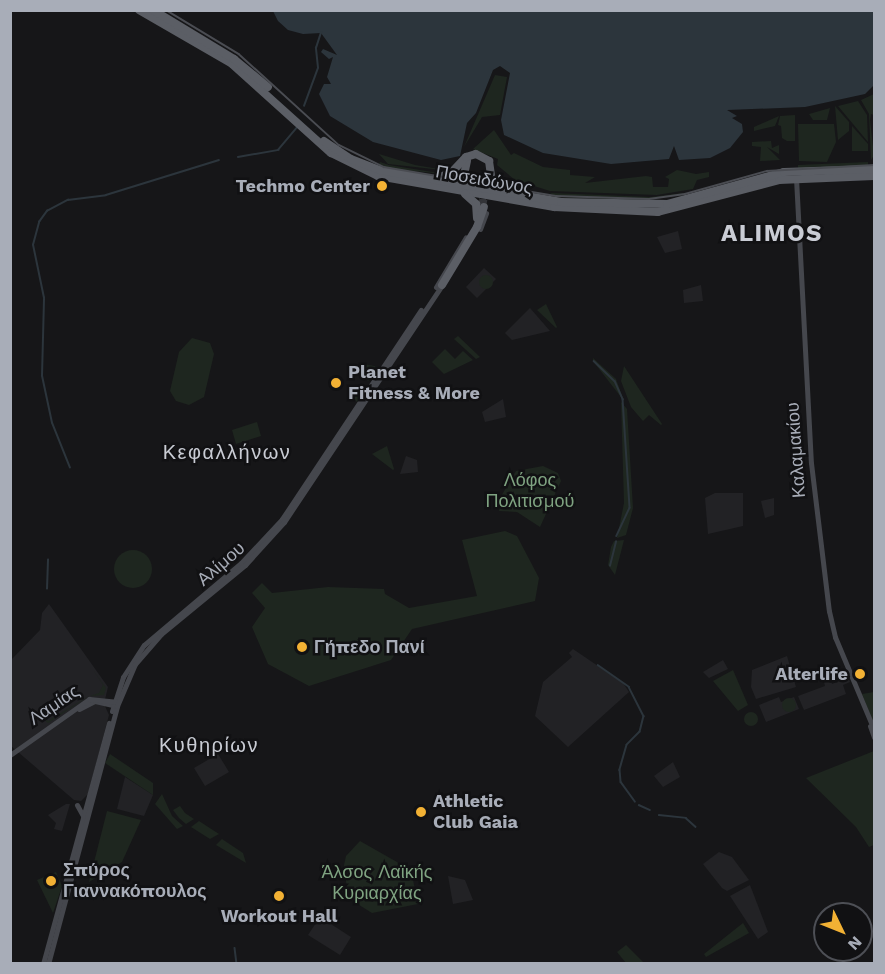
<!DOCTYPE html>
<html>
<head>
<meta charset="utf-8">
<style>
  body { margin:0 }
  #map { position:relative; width:885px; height:974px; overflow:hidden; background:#161618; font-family:"Work Sans",sans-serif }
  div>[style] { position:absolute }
  .built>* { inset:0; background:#222225 }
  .green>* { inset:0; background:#1e261f }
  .round { border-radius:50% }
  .water>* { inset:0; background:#2c353c }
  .stream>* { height:1.5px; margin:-0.75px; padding:0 0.75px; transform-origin:0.75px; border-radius:0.75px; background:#2c353c }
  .trunk-tunnel>* { height:8px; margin-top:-4px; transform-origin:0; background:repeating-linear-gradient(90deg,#333438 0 8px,transparent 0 12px) }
  .secondary>* { height:5px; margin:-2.5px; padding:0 2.5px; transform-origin:2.5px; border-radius:2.5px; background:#45474d }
  .trunk>* { height:8px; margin:-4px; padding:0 4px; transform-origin:4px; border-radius:4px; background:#5b5e65 }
  .tram>* { height:1.5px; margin:-0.75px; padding:0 0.75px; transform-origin:0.75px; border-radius:0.75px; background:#4a4c52 }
  .dots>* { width:16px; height:16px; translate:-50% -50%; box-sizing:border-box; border:3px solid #111113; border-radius:50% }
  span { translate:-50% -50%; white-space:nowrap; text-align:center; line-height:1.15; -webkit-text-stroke:5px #111113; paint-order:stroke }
  .street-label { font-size:18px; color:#a8adb8 }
  .poi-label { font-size:18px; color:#a8adb8; font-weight:700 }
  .right { translate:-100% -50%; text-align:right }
  .left { translate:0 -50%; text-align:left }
  .park-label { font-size:18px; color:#7fa381 }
  .neighbourhood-label { font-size:20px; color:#c9ccd4; letter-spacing:1.5px }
  .district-label { font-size:24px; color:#c9ccd4; font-weight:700; letter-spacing:1.5px }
  .frame { position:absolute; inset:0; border:12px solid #a8adb8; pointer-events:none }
  .north { position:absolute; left:813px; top:902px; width:60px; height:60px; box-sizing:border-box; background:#111113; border:2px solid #4d4f55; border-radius:50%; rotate:133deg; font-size:16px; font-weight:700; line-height:24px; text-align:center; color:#a8adb8 }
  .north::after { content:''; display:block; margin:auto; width:21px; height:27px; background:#f2b134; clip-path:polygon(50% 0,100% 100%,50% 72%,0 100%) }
</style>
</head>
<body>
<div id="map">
  <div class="built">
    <i style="clip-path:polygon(678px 231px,682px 249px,665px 253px,657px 237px)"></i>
    <i style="clip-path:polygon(484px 268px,496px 279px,477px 298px,466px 287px)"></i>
    <i style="clip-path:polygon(701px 285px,703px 301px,684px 303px,683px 290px)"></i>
    <i style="clip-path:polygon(530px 308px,550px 331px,512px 340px,505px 333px)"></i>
    <i style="clip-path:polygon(503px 399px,506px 417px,485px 422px,482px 412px)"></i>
    <i style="clip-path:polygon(406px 456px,417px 460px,418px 472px,400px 474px)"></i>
    <i style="clip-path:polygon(715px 493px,743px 493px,743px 526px,708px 534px,705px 498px)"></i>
    <i style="clip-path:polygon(774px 498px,774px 515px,765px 518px,761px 501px)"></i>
    <i style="clip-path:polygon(49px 604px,108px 687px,104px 704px,109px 715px,88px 794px,81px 801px,74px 800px,11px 746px,11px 660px,40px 630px,42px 613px)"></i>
    <i style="clip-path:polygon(573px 649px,623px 683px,629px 692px,568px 747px,535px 716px,543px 682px,572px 657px,569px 653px)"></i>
    <i style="clip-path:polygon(787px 656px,796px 687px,756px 699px,751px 687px,752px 670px)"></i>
    <i style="clip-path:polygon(723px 660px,728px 669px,709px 678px,703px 672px)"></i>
    <i style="clip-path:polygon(847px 674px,850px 682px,843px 685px,846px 694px,804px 710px,798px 696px,825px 686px,824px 682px,831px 680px,832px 684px,842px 680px,841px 676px)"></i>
    <i style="clip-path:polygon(779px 697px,781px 702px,794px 697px,799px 709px,766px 722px,759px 705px)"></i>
    <i style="clip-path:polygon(218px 754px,229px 772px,205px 786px,194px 768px)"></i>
    <i style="clip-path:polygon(673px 762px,680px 777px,663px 787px,654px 776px)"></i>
    <i style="clip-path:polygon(125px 777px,153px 795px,144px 816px,117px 809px)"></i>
    <i style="clip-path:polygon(66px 804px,70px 804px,62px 831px,54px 829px,56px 823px,48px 815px)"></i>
    <i style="clip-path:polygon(719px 852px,732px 857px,749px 880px,727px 891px,722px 888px,703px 864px)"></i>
    <i style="clip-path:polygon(448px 876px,465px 880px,473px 900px,453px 904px)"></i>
    <i style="clip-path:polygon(750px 885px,768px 932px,758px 939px,730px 896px)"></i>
    <i style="clip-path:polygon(320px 917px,351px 937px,340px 955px,308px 935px)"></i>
  </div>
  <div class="green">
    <i style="clip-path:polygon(495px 75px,507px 77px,500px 115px,482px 117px,464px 147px)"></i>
    <i style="clip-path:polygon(874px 94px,874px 115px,871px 114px,870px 120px,874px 155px,871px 160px,869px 114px,861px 100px)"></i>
    <i style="clip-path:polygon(858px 101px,867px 115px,868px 142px,838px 106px)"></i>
    <i style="clip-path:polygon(835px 106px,849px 122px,849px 131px,838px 140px)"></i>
    <i style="clip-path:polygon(830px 108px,827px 120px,813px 120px,809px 114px)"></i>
    <i style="clip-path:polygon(795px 115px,795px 141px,787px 141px,782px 138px,781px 126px,778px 125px,780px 116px)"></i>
    <i style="clip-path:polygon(779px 116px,775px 126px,754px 131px,754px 127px)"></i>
    <i style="clip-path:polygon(798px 124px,834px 124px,836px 142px,827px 162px,799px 161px)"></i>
    <i style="clip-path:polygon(852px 126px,868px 144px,868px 151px,852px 151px)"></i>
    <i style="clip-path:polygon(494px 130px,511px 155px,514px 153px,543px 167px,570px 170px,570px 175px,595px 177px,585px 183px,646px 176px,652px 177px,653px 187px,668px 187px,669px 179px,665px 177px,677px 170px,696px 174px,709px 172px,709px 177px,697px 180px,693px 189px,657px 195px,550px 191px,515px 180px,497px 165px,498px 159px,473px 149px)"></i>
    <i style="clip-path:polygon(771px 141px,772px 148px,779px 145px,779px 154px,767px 147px,780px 160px,760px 161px,761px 147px,752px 146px,752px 142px)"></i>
    <i style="clip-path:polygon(379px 154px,415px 165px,451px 171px,388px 164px)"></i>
    <i style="clip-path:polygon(380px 162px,389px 165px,445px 174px,392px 169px,378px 166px)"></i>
    <i style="clip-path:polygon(868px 162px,868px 166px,798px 168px,798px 165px)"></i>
    <i style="clip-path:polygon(550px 193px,651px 197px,683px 193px,684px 195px,639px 200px,557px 197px)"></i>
    <i class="round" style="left:479px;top:275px;width:14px;height:14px"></i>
    <i style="clip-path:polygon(546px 304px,557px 327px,556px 328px,537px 310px)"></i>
    <i style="clip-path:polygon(458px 336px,480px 357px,476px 359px,454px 339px)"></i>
    <i style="clip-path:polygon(192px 338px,210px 343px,214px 354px,204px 397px,189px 405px,176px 401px,170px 391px,179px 352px)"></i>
    <i style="clip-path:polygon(445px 349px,455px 359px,463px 351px,473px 360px,444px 374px,432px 362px)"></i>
    <i style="clip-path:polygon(593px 358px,616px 379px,624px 401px,593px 361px)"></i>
    <i style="clip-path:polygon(363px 364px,380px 367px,369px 381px,362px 378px)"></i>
    <i style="clip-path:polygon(624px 366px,662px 424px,661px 425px,649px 415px,643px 421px,631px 407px,621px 381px)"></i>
    <i style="clip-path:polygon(358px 385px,365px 389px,357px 402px,349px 392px)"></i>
    <i style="clip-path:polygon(621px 402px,627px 409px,633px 508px,626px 535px,617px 538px,624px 503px)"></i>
    <i style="clip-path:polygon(257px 422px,261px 436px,236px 444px,232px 430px)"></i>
    <i style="clip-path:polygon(387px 446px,394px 469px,393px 470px,372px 454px)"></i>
    <i style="clip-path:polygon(543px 466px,558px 473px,561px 481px,540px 527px,517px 512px,499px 511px,500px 498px,516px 471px)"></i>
    <i style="clip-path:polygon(505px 531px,517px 536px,539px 578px,535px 601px,412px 629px,391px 660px,309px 686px,268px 664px,252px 627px,265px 608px,252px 593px,262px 583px,272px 593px,328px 587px,384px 589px,385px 594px,409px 608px,477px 596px,462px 540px)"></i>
    <i style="clip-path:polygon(624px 540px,615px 575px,608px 565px,611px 547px,614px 541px)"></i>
    <i class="round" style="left:114px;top:550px;width:38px;height:38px"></i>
    <i style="clip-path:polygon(93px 670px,106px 688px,104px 695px,89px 696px,48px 723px,37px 714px,39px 711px,48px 721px,87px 697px,99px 693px,103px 685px)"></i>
    <i style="clip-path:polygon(733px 670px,748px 705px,738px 711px,713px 681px)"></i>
    <i style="clip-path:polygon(874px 692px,874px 724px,862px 694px)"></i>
    <i class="round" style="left:782px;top:698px;width:14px;height:14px"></i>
    <i class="round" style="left:744px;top:712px;width:14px;height:14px"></i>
    <i style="clip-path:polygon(874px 751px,874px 845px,869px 847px,856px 827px,806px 778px)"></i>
    <i style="clip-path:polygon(110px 754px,153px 783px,153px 795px,105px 763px)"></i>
    <i style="clip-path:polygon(162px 794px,172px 816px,183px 826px,177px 829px,155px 804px)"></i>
    <i style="clip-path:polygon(180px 806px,185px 813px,194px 819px,186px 824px,179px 818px,173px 810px)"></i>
    <i style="clip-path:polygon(107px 811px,141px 820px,122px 862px,89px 882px)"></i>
    <i style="clip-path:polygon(199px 821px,219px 834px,210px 839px,191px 827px)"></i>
    <i style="clip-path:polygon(222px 839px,243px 853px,246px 863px,216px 845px)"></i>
    <i style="clip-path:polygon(360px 841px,411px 870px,418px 904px,372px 913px,348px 898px,344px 865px,346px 856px)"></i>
    <i style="clip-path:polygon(56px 872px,62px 886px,53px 913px,37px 880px)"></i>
    <i style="clip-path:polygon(743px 923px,749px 933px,706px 957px,704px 954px)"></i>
    <i style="clip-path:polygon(626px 945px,643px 962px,626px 963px,617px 952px)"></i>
  </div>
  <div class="water">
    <i style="clip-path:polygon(273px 11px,874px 11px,874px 85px,865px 94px,805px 107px,727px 110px,737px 116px,732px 118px,742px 124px,743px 132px,730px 148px,710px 158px,679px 160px,674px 146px,669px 159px,611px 164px,543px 153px,504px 135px,501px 120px,510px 73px,500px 66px,493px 70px,476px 113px,467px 123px,460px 156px,441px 160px,373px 142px,330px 116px,319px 94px,324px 84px,331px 84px,327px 77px,333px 57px,329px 59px,321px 52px,323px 49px,337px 55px,321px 33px,303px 34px,288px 30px,278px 21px)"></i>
  </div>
  <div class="stream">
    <i style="left:304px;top:106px;width:40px;rotate:-69.8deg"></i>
    <i style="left:318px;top:68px;width:20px;rotate:-96deg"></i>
    <i style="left:316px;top:48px;width:16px;rotate:-72deg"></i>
    <i style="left:238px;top:157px;width:41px;rotate:-9.9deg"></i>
    <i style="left:278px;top:150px;width:30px;rotate:-50deg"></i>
    <i style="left:594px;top:361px;width:29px;rotate:44deg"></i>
    <i style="left:615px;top:381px;width:20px;rotate:66deg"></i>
    <i style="left:623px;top:399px;width:109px;rotate:86.3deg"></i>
    <i style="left:630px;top:508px;width:31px;rotate:115deg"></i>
    <i style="left:70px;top:468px;width:48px;rotate:-111.8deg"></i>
    <i style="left:52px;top:423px;width:48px;rotate:-102deg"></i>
    <i style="left:42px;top:376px;width:78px;rotate:-88.5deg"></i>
    <i style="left:44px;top:298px;width:54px;rotate:-101.7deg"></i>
    <i style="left:33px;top:245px;width:24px;rotate:-75deg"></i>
    <i style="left:39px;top:222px;width:14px;rotate:-54deg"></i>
    <i style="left:47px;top:211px;width:24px;rotate:-28deg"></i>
    <i style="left:68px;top:200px;width:38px;rotate:-7deg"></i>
    <i style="left:106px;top:195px;width:118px;rotate:-17.2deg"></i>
    <i style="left:610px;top:566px;width:25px;rotate:-76deg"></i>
    <i style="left:47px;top:589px;width:29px;rotate:-88deg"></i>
    <i style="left:598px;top:665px;width:38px;rotate:35deg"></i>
    <i style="left:629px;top:687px;width:33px;rotate:63deg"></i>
    <i style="left:644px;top:716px;width:16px;rotate:104deg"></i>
    <i style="left:640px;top:732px;width:18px;rotate:135deg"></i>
    <i style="left:627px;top:745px;width:26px;rotate:106deg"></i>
    <i style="left:620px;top:770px;width:12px;rotate:85deg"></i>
    <i style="left:621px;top:782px;width:24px;rotate:54deg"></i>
    <i style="left:639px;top:805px;width:12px;rotate:24deg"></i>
    <i style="left:659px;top:815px;width:27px;rotate:6deg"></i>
    <i style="left:686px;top:818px;width:13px;rotate:42deg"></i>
    <i style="left:235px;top:948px;width:16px;rotate:83deg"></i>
  </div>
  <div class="trunk-tunnel">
    <i style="left:482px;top:207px;width:34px;rotate:-80deg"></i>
  </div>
  <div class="secondary">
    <i style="left:796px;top:178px;width:285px;rotate:87deg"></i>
    <i style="left:811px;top:463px;width:149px;rotate:83.1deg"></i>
    <i style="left:829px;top:611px;width:27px;rotate:77deg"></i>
    <i style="left:835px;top:637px;width:101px;rotate:67.2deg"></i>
    <i style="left:480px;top:229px;width:17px;rotate:-69deg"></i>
    <i style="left:436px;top:287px;width:58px;rotate:-59deg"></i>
    <i style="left:79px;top:709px;width:18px;rotate:-27deg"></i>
    <i style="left:95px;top:701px;width:17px;rotate:13deg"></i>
    <i style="left:112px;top:711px;width:36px;rotate:-72deg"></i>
    <i style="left:123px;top:677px;width:38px;rotate:-57deg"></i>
    <i style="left:144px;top:645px;width:127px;rotate:-40.2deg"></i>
    <i style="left:241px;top:563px;width:60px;rotate:-47deg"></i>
    <i style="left:282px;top:519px;width:251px;rotate:-56.4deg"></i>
    <i style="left:870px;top:726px;width:12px;rotate:70deg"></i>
    <i style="left:10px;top:755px;width:97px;rotate:-35.3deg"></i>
    <i style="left:89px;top:699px;width:27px;rotate:6deg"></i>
    <i style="left:77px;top:805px;width:13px;rotate:61deg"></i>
    <i style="left:43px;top:964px;width:250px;rotate:-74.7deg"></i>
    <i style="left:48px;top:964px;width:267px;rotate:-75deg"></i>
    <i style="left:117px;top:706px;width:46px;rotate:-66.8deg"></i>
    <i style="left:135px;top:664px;width:40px;rotate:-49deg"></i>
    <i style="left:161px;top:634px;width:109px;rotate:-39.4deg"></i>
    <i style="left:245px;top:565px;width:58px;rotate:-47.8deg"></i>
    <i style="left:284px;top:522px;width:286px;rotate:-56.3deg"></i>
  </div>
  <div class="trunk">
    <i style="left:139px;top:10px;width:108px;rotate:30.1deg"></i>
    <i style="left:232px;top:64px;width:133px;rotate:42deg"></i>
    <i style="left:331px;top:153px;width:52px;rotate:26.1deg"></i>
    <i style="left:378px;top:176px;width:179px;rotate:10deg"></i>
    <i style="left:554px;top:207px;width:104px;rotate:2.8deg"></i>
    <i style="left:658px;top:212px;width:125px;rotate:-14.8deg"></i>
    <i style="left:779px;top:180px;width:95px;rotate:-2.4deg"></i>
    <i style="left:153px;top:10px;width:95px;rotate:31.2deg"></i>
    <i style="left:234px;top:59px;width:44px;rotate:39.5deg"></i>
    <i style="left:324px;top:141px;width:32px;rotate:34deg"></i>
    <i style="left:351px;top:159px;width:31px;rotate:21deg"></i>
    <i style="left:380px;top:170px;width:184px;rotate:10deg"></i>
    <i style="left:561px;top:202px;width:106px;rotate:1.1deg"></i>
    <i style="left:667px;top:204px;width:121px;rotate:-15.3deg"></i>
    <i style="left:784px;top:172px;width:90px;rotate:-1.9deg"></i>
    <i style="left:467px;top:161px;width:14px;rotate:102deg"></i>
    <i style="left:464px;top:175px;width:16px;rotate:35deg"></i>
    <i style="left:437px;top:178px;width:15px;rotate:-20deg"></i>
    <i style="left:451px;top:173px;width:22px;rotate:-47deg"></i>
    <i style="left:466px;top:157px;width:10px;rotate:-17deg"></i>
    <i style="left:476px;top:154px;width:15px;rotate:28deg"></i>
    <i style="left:489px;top:161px;width:14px;rotate:82deg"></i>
    <i style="left:465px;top:194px;width:15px;rotate:42deg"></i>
    <i style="left:476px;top:204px;width:14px;rotate:86deg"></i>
    <i style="left:442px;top:285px;width:68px;rotate:-58.9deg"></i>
    <i style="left:477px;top:227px;width:21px;rotate:-71deg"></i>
  </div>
  <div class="tram">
    <i style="left:166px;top:10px;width:85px;rotate:31.1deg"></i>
    <i style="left:239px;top:54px;width:135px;rotate:42.3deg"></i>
    <i style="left:339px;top:145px;width:50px;rotate:26.1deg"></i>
    <i style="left:384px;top:167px;width:174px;rotate:9.6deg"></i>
    <i style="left:556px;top:196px;width:93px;rotate:1.8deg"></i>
    <i style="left:649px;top:199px;width:36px;rotate:-8deg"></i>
    <i style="left:685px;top:194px;width:85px;rotate:-15.7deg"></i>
    <i style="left:767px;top:171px;width:107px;rotate:-3.2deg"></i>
  </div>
  <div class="dots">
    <i style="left:382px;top:186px;background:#f2b134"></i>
    <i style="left:336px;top:383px;background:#f2b134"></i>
    <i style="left:302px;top:647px;background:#f2b134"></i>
    <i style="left:860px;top:674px;background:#f2b134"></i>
    <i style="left:421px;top:812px;background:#f2b134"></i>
    <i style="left:51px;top:881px;background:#f2b134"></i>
    <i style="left:279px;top:896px;background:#f2b134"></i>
  </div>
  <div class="street-label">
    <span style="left:484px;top:180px;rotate:10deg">Ποσειδώνος</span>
    <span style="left:796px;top:450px;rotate:-94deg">Καλαμακίου</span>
    <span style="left:221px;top:564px;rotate:-41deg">Αλίμου</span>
    <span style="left:54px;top:705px;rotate:-34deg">Λαμίας</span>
  </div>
  <div class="poi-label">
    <span class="right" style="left:370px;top:186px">Techmo Center</span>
    <span class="left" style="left:348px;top:383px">Planet<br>Fitness &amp; More</span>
    <span class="left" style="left:314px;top:647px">Γήπεδο Πανί</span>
    <span class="right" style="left:848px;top:674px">Alterlife</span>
    <span class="left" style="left:433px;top:812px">Athletic<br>Club Gaia</span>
    <span class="left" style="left:63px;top:881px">Σπύρος<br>Γιαννακόπουλος</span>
    <span style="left:279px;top:916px">Workout Hall</span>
  </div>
  <div class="park-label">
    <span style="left:530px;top:491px">Λόφος<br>Πολιτισμού</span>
    <span style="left:377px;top:883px">Άλσος Λαϊκής<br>Κυριαρχίας</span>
  </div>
  <div class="neighbourhood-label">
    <span style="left:227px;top:452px">Κεφαλλήνων</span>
    <span style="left:209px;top:745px">Κυθηρίων</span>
  </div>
  <div class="district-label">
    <span style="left:772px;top:234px">ALIMOS</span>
  </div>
  <div class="frame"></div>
  <div class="north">N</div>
</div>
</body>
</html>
